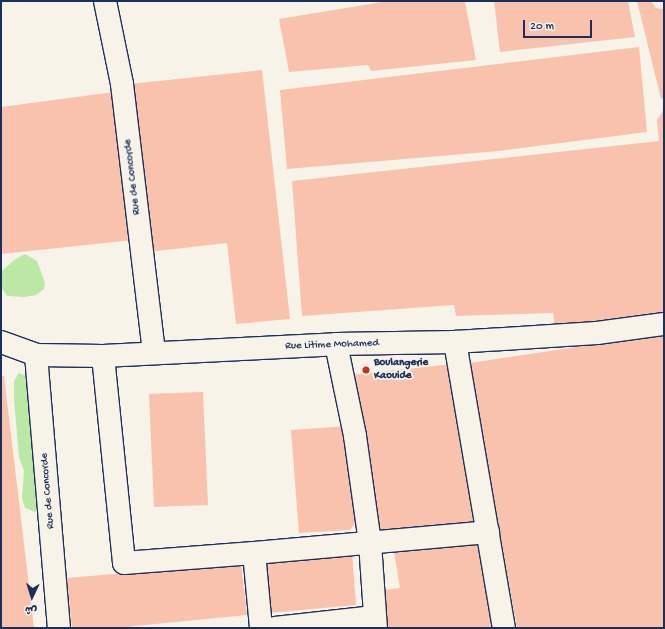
<!DOCTYPE html>
<html>
<head>
<meta charset="utf-8">
<style>
  body { margin:0 }
  #map { position:relative; width:665px; height:629px; overflow:hidden; background:#f7f3e8; font-family:"Gochi Hand","Playpen Sans Arabic",sans-serif }
  div>[style] { position:absolute }
  .green>* { inset:0; background:#bbe8a5 }
  .building>* { inset:0; background:#f9c2ad }
  .roads { filter:drop-shadow(1px 0 #1b2f5e) drop-shadow(-1px 0 #1b2f5e) drop-shadow(0 1px #1b2f5e) drop-shadow(0 -1px #1b2f5e) }
  .minor>* { height:22px; margin:-11px; padding:0 11px; transform-origin:11px; border-radius:11px; background:#f7f3e8 }
  .dots>* { width:11px; height:11px; translate:-50% -50%; box-sizing:border-box; border:2px solid #f7f3e8; border-radius:50% }
  span { translate:-50% -50%; white-space:nowrap; text-align:center; line-height:1.15; -webkit-text-stroke:3.5px #f7f3e8; paint-order:stroke }
  .street-label { font-size:11px; color:#1b2f5e }
  .poi-label { font-size:11px; color:#1b2f5e; font-weight:700 }
  .left { translate:0 -50%; text-align:left }
  .frame { position:absolute; inset:0; border:2px solid #1b2f5e; pointer-events:none }
  .north { position:absolute; left:12px; top:577px; width:40px; height:40px; -webkit-text-stroke:3px #f7f3e8; paint-order:stroke; rotate:184deg; font-size:11px; font-weight:700; line-height:16px; text-align:center; color:#1b2f5e }
  .north::after { content:''; display:block; margin:auto; width:14px; height:18px; background:#1b2f5e; clip-path:polygon(50% 0,100% 100%,50% 72%,0 100%) }
  .scale { position:absolute; left:523px; top:20px; width:69px; height:18px; box-sizing:border-box; border:2px solid #1b2f5e; border-top:0; padding-left:5px; font-size:12px; line-height:14px; white-space:nowrap; color:#1b2f5e; -webkit-text-stroke:3px #f7f3e8; paint-order:stroke }
</style>
</head>
<body>
<div id="map">
  <div class="green">
    <i style="clip-path:polygon(25px 254px,37px 261px,45px 283px,44px 289px,36px 295px,24px 297px,7px 296px,2px 288px,1px 272px,14px 260px)"></i>
    <i style="clip-path:polygon(19px 373px,26px 376px,31px 387px,48px 504px,35px 512px,25px 508px,22px 498px,24px 471px,19px 457px,14px 399px,14px 381px)"></i>
  </div>
  <div class="building">
    <i style="clip-path:polygon(388px 1px,465px 1px,476px 60px,371px 71px,368px 65px,289px 72px,279px 19px)"></i>
    <i style="clip-path:polygon(494px 1px,628px 1px,635px 37px,500px 52px)"></i>
    <i style="clip-path:polygon(637px 1px,651px 1px,656px 8px,664px 9px,664px 98px,661px 99px)"></i>
    <i style="clip-path:polygon(639px 47px,647px 132px,499px 151px,287px 169px,280px 90px)"></i>
    <i style="clip-path:polygon(262px 70px,290px 319px,236px 324px,227px 243px,148px 252px,130px 84px)"></i>
    <i style="clip-path:polygon(114px 92px,133px 240px,1px 254px,1px 107px)"></i>
    <i style="clip-path:polygon(664px 109px,664px 317px,555px 327px,553px 313px,456px 316px,454px 305px,302px 316px,292px 181px,659px 141px,657px 120px)"></i>
    <i style="clip-path:polygon(664px 334px,664px 628px,517px 628px,469px 363px)"></i>
    <i style="clip-path:polygon(453px 364px,476px 524px,380px 536px,350px 375px)"></i>
    <i style="clip-path:polygon(1px 376px,4px 376px,34px 628px,1px 628px)"></i>
    <i style="clip-path:polygon(203px 392px,208px 505px,154px 507px,149px 394px)"></i>
    <i style="clip-path:polygon(348px 426px,356px 522px,350px 530px,299px 533px,291px 430px)"></i>
    <i style="clip-path:polygon(481px 539px,494px 628px,382px 628px,376px 591px,400px 588px,394px 552px)"></i>
    <i style="clip-path:polygon(352px 552px,356px 605px,269px 613px,264px 560px)"></i>
    <i style="clip-path:polygon(241px 563px,247px 615px,115px 628px,72px 628px,67px 578px)"></i>
  </div>
  <div class="roads">
    <div class="minor">
      <i style="left:105px;top:1px;width:85px;rotate:78.4deg"></i>
      <i style="left:122px;top:84px;width:271px;rotate:83.2deg"></i>
      <i style="left:1px;top:342px;width:37px;rotate:20deg"></i>
      <i style="left:36px;top:355px;width:67px;rotate:0.9deg"></i>
      <i style="left:103px;top:356px;width:233px;rotate:-2.9deg"></i>
      <i style="left:336px;top:344px;width:119px;rotate:-1deg"></i>
      <i style="left:455px;top:342px;width:142px;rotate:-3.6deg"></i>
      <i style="left:597px;top:333px;width:68px;rotate:-7.7deg"></i>
      <i style="left:455px;top:342px;width:290px;rotate:80.3deg"></i>
      <i style="left:336px;top:344px;width:94px;rotate:78.3deg"></i>
      <i style="left:355px;top:436px;width:108px;rotate:82deg"></i>
      <i style="left:370px;top:543px;width:85px;rotate:86deg"></i>
      <i style="left:36px;top:355px;width:274px;rotate:85.2deg"></i>
      <i style="left:103px;top:356px;width:208px;rotate:84.2deg"></i>
      <i style="left:124px;top:563px;width:130px;rotate:-4.4deg"></i>
      <i style="left:261px;top:628px;width:75px;rotate:-95.3deg"></i>
      <i style="left:254px;top:553px;width:235px;rotate:-5.1deg"></i>
      <i style="left:275px;top:628px;width:100px;rotate:-6.3deg"></i>
    </div>
  </div>
  <div class="dots">
    <i style="left:366px;top:370px;background:#c8321e"></i>
  </div>
  <div class="street-label">
    <span style="left:133px;top:177px;rotate:-97deg">Rue de Concorde</span>
    <span style="left:332px;top:345px;rotate:-2deg">Rue Litime Mohamed</span>
    <span style="left:48px;top:491px;rotate:-95deg">Rue de Concorde</span>
  </div>
  <div class="poi-label">
    <span class="left" style="left:374px;top:370px">Boulangerie<br>Kaouide</span>
  </div>
  <div class="frame"></div>
  <div class="north">ش</div>
  <div class="scale">20 m</div>
</div>
</body>
</html>
